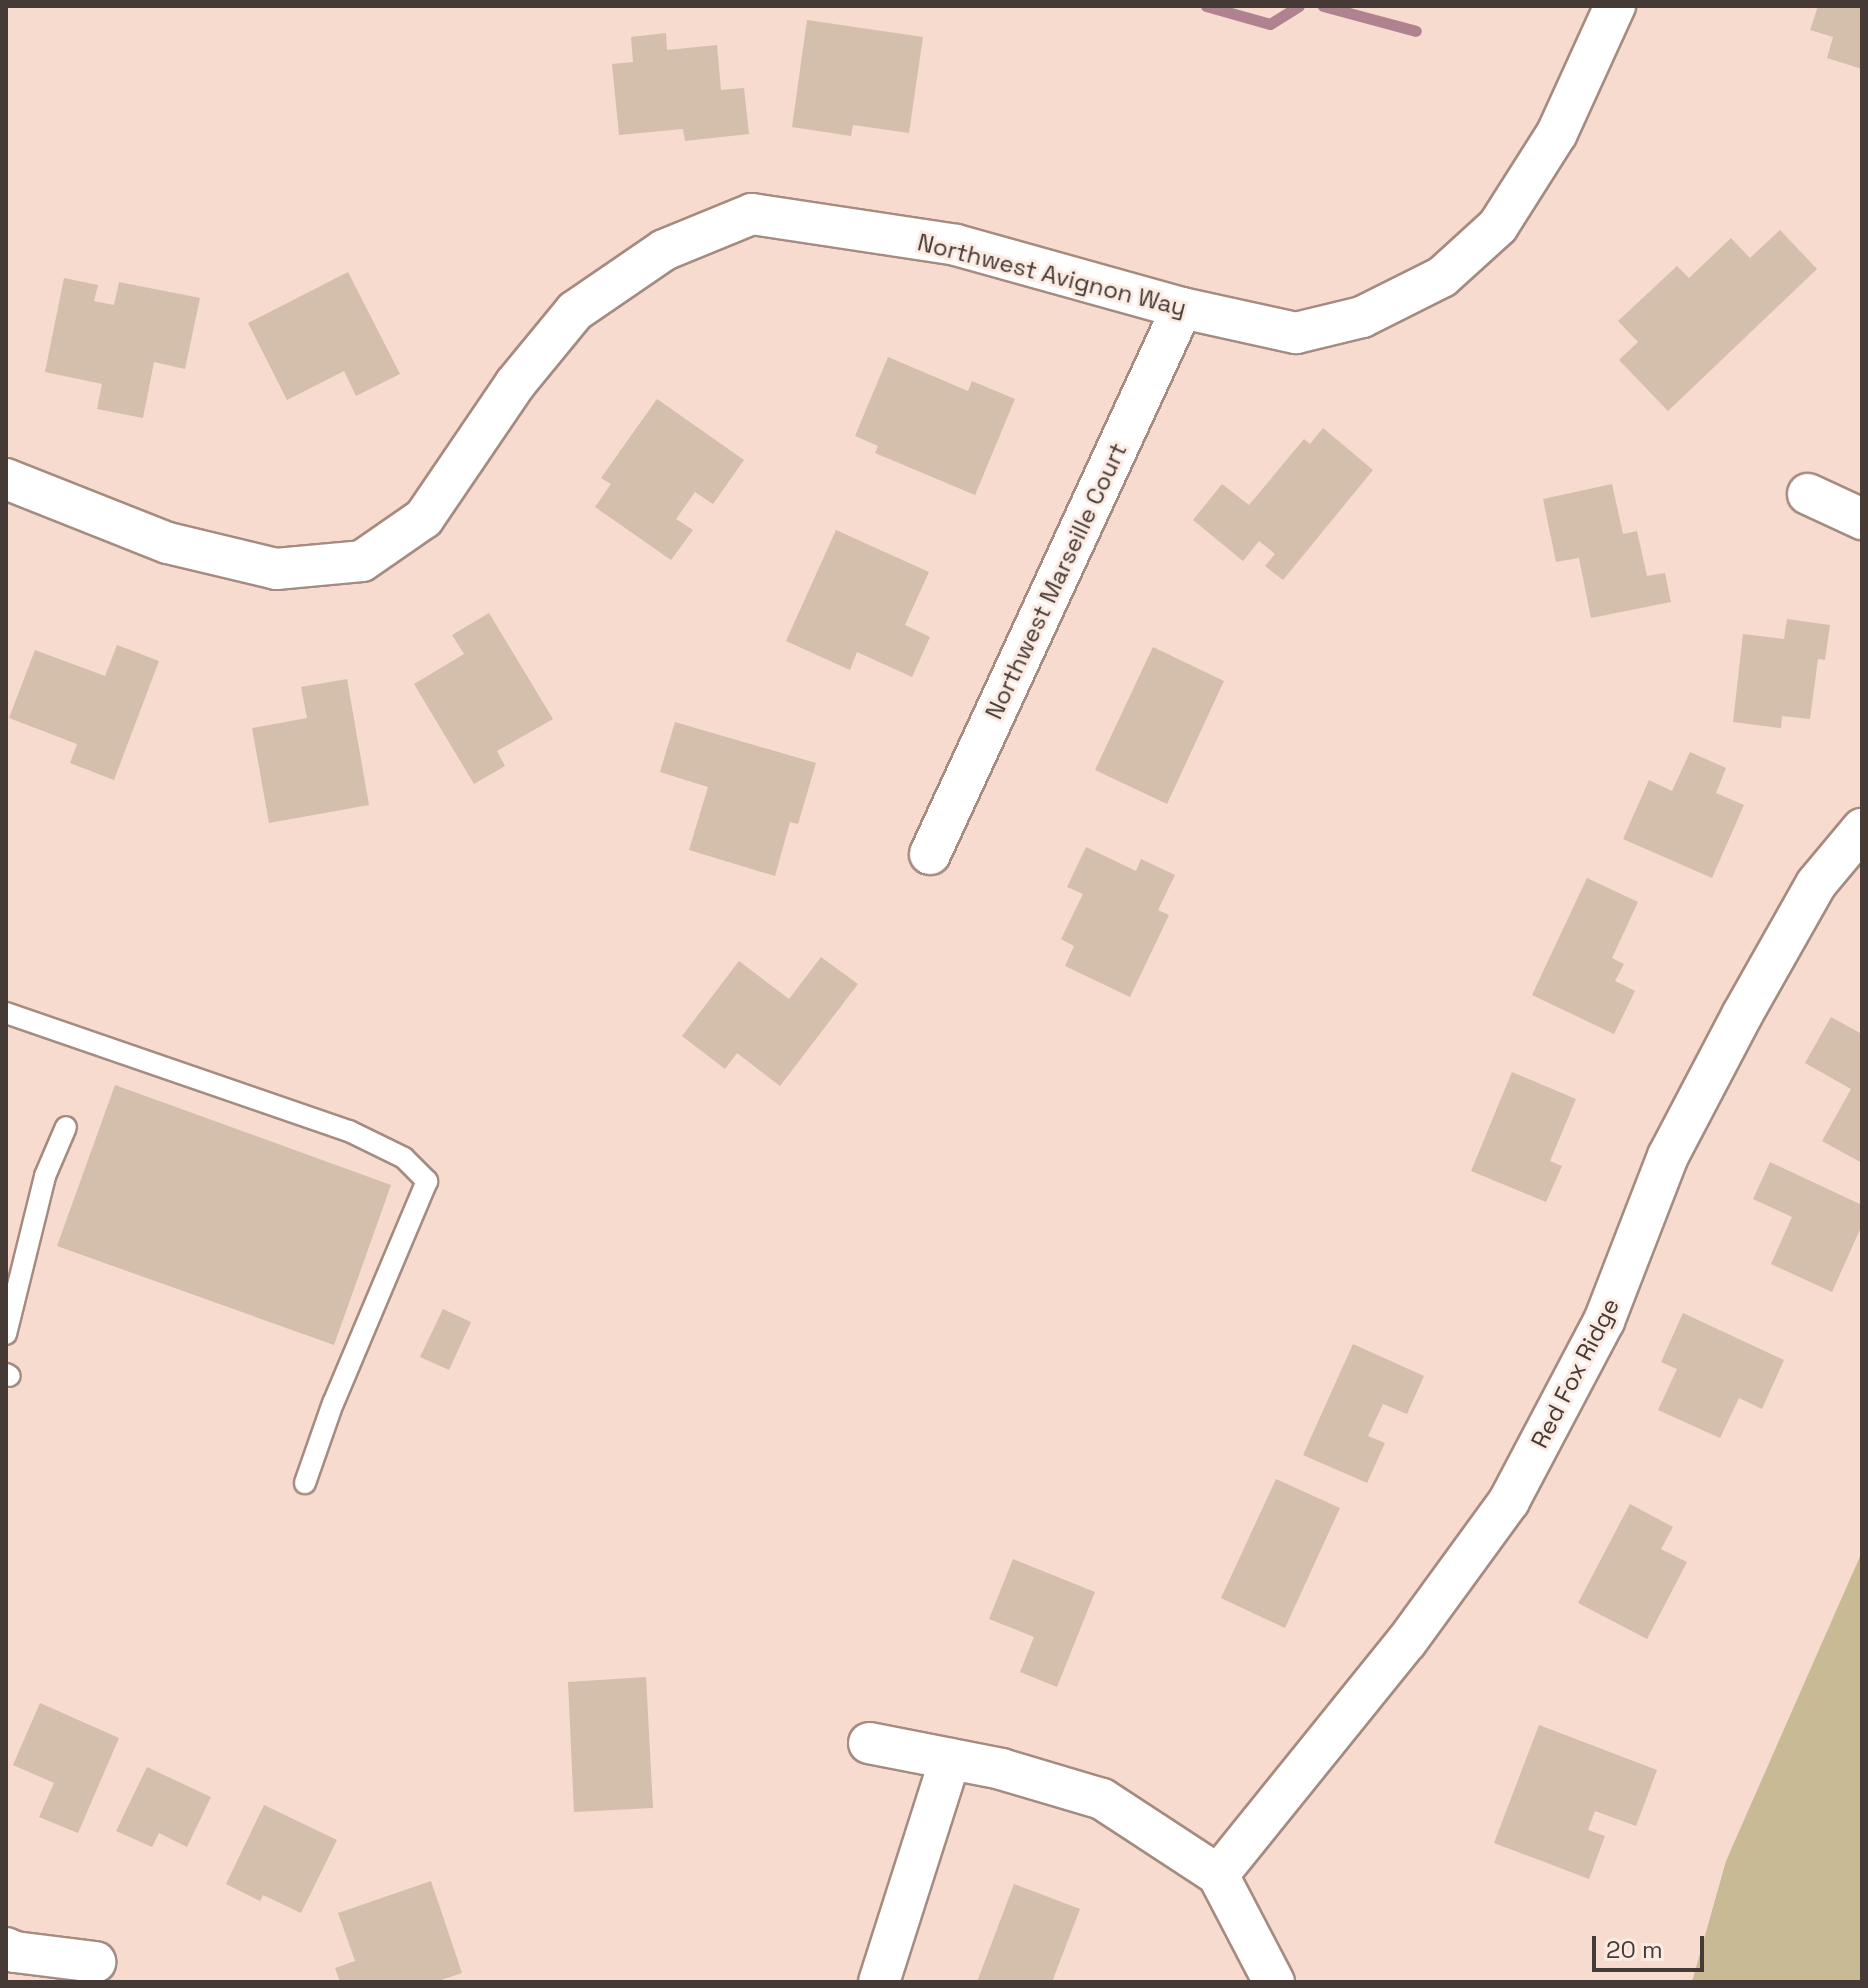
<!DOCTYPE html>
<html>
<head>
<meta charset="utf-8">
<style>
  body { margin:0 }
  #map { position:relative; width:1868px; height:1988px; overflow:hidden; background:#f7dbce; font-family:"Space Grotesk",sans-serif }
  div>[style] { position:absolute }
  .green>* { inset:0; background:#c7ba95 }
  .stream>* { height:11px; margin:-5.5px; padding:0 5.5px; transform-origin:5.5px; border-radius:5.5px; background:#b0828f }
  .building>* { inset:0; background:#d3bfab }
  .roads { filter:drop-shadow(2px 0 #a58b80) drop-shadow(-2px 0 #a58b80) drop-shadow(0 2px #a58b80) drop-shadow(0 -2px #a58b80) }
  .lane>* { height:20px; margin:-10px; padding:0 10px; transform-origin:10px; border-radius:10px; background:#fff }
  .street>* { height:40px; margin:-20px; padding:0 20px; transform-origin:20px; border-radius:20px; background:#fff }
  span { translate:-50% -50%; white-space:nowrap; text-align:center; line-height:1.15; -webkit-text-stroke:6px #fcebe3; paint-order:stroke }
  .street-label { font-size:24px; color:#453a35 }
  .frame { position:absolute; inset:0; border:8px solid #453a35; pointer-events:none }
  .scale { position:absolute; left:1592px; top:1936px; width:112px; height:36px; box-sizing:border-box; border:4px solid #453a35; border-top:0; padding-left:10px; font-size:24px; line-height:28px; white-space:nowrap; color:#453a35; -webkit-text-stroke:6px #fcebe3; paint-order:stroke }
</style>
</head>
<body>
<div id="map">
  <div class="green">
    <i style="clip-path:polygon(1862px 1552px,1862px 1982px,1692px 1982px,1726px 1861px)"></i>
  </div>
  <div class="stream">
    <i style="left:1206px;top:6px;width:66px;rotate:15.7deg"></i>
    <i style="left:1270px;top:24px;width:34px;rotate:-32deg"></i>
    <i style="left:1323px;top:6px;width:96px;rotate:15deg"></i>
  </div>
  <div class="building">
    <i style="clip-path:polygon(1818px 6px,1862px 6px,1862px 69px,1827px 58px,1833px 37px,1810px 30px)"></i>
    <i style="clip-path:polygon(807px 20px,923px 37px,909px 133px,853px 125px,851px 136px,792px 127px)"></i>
    <i style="clip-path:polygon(666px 33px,667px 50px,717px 45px,721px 90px,744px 88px,749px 134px,685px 141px,683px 129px,619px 135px,612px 64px,633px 62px,631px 37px)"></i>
    <i style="clip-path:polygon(1780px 230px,1817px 269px,1668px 411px,1619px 360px,1638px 342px,1618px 321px,1677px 266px,1689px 278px,1731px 238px,1750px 258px)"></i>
    <i style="clip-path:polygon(348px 272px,400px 374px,356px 396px,344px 371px,287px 400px,248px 323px)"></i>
    <i style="clip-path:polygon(64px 278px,98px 285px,94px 301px,114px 305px,119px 282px,200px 298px,185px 369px,154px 362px,143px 418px,97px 409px,102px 384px,45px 372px)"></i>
    <i style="clip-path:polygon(888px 357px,968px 391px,972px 381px,1015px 399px,975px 495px,875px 453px,878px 446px,855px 436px)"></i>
    <i style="clip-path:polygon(657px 399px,744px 460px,713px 504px,695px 492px,676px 519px,693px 530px,671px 560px,595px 507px,611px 484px,601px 478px)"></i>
    <i style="clip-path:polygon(1323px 428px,1373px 470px,1283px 580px,1265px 566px,1275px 554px,1259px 541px,1243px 561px,1193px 520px,1222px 484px,1249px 505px,1304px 439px,1310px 444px)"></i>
    <i style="clip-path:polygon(1612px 484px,1623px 534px,1637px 531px,1647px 576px,1665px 573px,1671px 602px,1591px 618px,1579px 558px,1556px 562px,1543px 499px)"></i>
    <i style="clip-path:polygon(836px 530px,929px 572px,905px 625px,930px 637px,912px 677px,857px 652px,850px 670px,786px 641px)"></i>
    <i style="clip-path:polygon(489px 613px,553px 719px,497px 751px,505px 766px,474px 784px,414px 684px,464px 654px,452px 635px)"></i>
    <i style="clip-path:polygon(1787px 619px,1830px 625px,1825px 660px,1818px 659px,1810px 719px,1782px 716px,1781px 728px,1733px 722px,1743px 634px,1784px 639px)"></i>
    <i style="clip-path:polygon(117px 645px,159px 661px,114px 780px,70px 763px,77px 744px,9px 718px,35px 650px,105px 676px)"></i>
    <i style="clip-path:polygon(1153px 647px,1224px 681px,1167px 804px,1095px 770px)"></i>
    <i style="clip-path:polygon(347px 679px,369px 805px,269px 823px,252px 728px,307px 718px,301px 687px)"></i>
    <i style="clip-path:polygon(675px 722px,816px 763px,798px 824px,790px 822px,775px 876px,689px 850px,708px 787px,660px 772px)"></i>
    <i style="clip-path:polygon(1690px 752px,1726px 768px,1716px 793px,1744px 805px,1712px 878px,1623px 839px,1649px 780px,1672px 791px)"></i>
    <i style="clip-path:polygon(1086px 847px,1136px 871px,1141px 859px,1175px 875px,1158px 910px,1169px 915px,1130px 997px,1065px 966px,1074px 946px,1061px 939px,1083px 894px,1067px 887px)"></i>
    <i style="clip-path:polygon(1587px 878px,1638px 902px,1612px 958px,1624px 964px,1615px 981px,1635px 991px,1614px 1034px,1532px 995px)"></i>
    <i style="clip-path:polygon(821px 957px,858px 984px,780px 1086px,737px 1053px,725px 1069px,682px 1036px,739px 961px,789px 999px)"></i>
    <i style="clip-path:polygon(1831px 1017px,1862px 1034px,1862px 1163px,1822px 1141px,1851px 1089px,1805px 1063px)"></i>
    <i style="clip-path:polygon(1512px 1072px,1576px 1099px,1550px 1161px,1562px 1166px,1546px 1202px,1471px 1171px)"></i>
    <i style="clip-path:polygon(115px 1085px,391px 1185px,334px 1345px,57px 1246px)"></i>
    <i style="clip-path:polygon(1770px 1162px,1862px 1205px,1862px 1225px,1832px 1292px,1771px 1264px,1792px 1217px,1753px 1199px)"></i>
    <i style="clip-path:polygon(443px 1309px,471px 1322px,449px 1370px,420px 1357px)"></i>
    <i style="clip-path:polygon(1683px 1313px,1784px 1360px,1762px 1409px,1739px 1398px,1720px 1438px,1658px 1410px,1677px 1369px,1661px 1362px)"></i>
    <i style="clip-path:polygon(1353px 1344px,1424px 1376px,1407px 1414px,1383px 1404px,1368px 1436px,1385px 1443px,1367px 1483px,1303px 1455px)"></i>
    <i style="clip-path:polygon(1276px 1479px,1340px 1508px,1285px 1628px,1221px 1598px)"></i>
    <i style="clip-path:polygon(1630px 1504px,1673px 1527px,1661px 1549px,1687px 1562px,1647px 1639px,1578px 1603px)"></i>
    <i style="clip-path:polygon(1013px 1559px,1095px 1592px,1057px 1687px,1020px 1672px,1034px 1637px,989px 1619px)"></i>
    <i style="clip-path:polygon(646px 1677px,653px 1808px,574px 1812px,568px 1682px)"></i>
    <i style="clip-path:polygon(40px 1703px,119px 1738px,78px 1833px,39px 1817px,54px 1783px,13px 1765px)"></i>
    <i style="clip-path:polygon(1539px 1725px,1657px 1770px,1636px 1826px,1595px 1811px,1588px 1830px,1605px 1836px,1589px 1879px,1494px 1843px)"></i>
    <i style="clip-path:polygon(147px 1767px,211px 1797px,187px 1847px,159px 1833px,152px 1847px,116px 1831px)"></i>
    <i style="clip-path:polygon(264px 1805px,337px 1840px,301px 1913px,263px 1895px,260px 1901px,226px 1884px)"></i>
    <i style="clip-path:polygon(431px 1881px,462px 1973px,435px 1982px,340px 1982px,335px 1968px,355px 1961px,338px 1913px)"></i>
    <i style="clip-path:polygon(1014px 1884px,1080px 1909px,1052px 1982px,977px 1982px)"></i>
  </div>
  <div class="roads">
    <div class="lane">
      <i style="left:6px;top:1013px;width:363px;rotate:19deg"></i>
      <i style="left:349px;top:1131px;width:61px;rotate:26.1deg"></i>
      <i style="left:404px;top:1158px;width:33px;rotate:45deg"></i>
      <i style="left:427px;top:1181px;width:241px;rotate:112.9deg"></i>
      <i style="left:333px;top:1403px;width:85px;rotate:109.3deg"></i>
      <i style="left:6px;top:1334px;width:163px;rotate:-76.1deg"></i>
      <i style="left:45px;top:1176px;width:53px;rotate:-66.8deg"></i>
      <i style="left:6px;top:1374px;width:4px;rotate:27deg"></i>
    </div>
    <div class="street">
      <i style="left:6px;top:479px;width:174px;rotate:21.6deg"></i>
      <i style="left:168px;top:543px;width:111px;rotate:13.5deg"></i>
      <i style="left:276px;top:569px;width:86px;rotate:-5.3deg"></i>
      <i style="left:362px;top:561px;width:75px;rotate:-34.7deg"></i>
      <i style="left:424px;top:518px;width:162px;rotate:-55.8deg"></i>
      <i style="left:515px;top:384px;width:94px;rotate:-50.6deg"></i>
      <i style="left:575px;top:311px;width:108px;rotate:-34.4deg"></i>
      <i style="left:664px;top:250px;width:95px;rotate:-22.2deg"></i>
      <i style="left:752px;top:214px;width:206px;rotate:8.6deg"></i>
      <i style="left:956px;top:245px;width:235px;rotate:15.6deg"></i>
      <i style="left:1182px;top:308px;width:117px;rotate:12.4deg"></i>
      <i style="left:1296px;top:333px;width:68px;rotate:-13.6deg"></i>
      <i style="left:1362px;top:317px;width:89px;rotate:-26.6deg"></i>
      <i style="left:1442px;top:277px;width:76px;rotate:-42.3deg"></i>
      <i style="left:1498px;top:226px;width:110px;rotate:-57.6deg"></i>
      <i style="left:1557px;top:133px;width:140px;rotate:-65.5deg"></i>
      <i style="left:1808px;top:494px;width:60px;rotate:24.8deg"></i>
      <i style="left:930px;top:854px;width:601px;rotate:-65.22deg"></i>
      <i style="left:869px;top:1743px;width:135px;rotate:11.1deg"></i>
      <i style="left:1001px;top:1769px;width:105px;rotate:16.5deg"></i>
      <i style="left:1102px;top:1799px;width:139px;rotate:33.2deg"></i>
      <i style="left:1218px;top:1875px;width:121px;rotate:62.4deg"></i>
      <i style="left:1218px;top:1875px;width:301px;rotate:-51.1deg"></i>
      <i style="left:1407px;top:1641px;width:173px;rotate:-53.9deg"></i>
      <i style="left:1509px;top:1501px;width:204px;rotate:-62.2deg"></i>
      <i style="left:1604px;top:1321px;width:177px;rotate:-68.8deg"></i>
      <i style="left:1668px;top:1156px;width:159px;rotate:-62.3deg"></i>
      <i style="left:1742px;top:1015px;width:150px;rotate:-60.5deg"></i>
      <i style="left:1816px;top:884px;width:72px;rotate:-50.1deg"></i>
      <i style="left:6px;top:1948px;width:10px;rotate:24deg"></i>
      <i style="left:15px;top:1952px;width:81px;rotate:7.1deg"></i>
      <i style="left:879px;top:1982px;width:234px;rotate:-72.3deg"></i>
    </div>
  </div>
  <div class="street-label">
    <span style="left:1052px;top:275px;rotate:14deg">Northwest Avignon Way</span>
    <span style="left:1056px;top:581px;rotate:-65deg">Northwest Marseille Court</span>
    <span style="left:1575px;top:1373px;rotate:-63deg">Red Fox Ridge</span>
  </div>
  <div class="frame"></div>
  <div class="scale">20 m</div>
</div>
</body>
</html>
